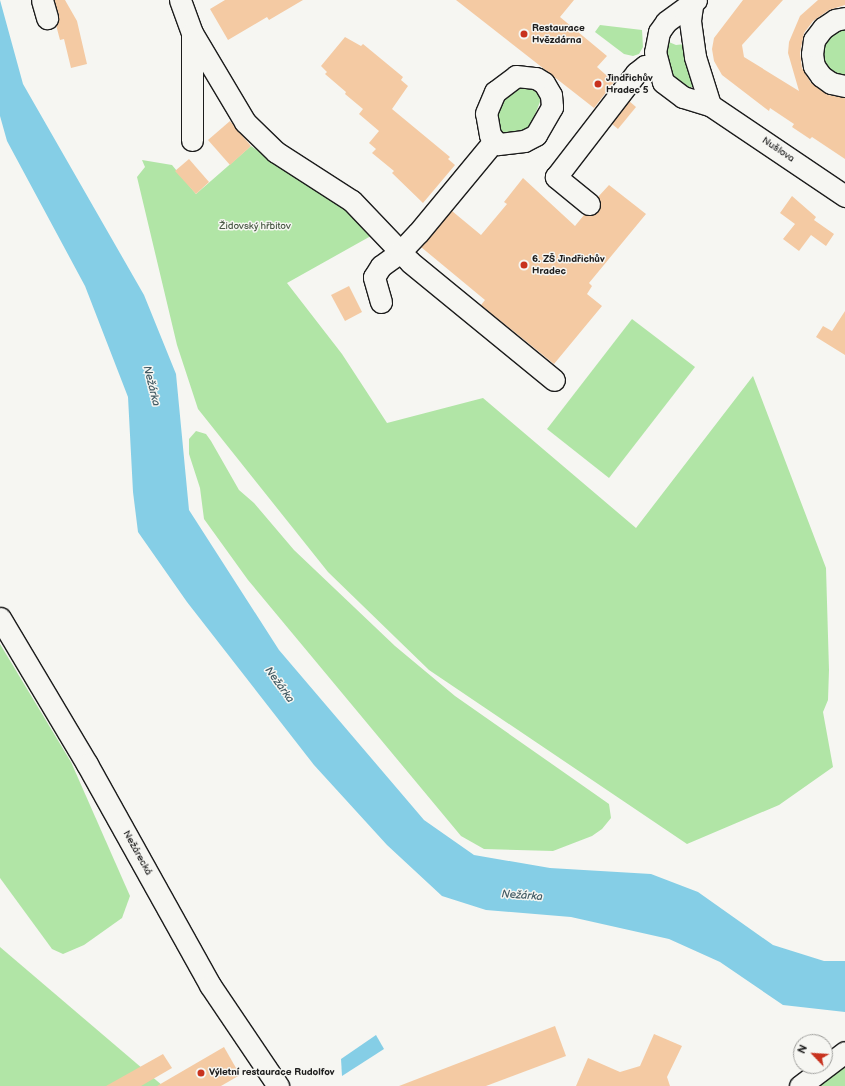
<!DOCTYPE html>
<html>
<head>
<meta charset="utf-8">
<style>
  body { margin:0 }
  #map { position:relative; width:845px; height:1086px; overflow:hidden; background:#f6f6f2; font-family:"Balsamiq Sans",sans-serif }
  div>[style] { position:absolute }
  .green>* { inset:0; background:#b1e5a6 }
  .water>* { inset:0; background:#85cee6 }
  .building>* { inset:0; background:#f4caa3 }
  .roads { filter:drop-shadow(1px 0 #1c1c1c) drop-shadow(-1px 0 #1c1c1c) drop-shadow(0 1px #1c1c1c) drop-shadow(0 -1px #1c1c1c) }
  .minor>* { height:21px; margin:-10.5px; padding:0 10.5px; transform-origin:10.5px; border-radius:10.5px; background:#f6f6f2 }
  .dots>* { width:11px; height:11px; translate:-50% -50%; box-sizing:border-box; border:2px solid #f6f6f2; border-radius:50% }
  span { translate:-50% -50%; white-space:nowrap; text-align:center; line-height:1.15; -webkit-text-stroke:3px #f6f6f2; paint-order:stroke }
  .poi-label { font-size:10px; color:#1c1c1c; font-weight:700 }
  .left { translate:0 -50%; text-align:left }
  .street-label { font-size:10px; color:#1c1c1c }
  .park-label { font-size:10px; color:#495845 }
  .water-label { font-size:11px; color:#415a63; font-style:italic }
  .north { position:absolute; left:793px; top:1034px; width:40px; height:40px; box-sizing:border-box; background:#f6f6f2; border:1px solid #9f9f9c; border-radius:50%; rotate:295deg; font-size:11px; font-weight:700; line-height:16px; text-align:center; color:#1c1c1c }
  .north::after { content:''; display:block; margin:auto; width:14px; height:18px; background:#c8321e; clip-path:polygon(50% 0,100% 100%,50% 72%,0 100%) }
</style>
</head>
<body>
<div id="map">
  <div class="green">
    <i style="clip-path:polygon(600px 25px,642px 30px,643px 47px,639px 54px,633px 56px,624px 54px,595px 32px)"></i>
    <i style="clip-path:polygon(845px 25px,845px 78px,838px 77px,824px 65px,821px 57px,824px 39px)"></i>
    <i style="clip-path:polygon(664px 40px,676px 45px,685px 44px,693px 84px,691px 89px,687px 90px,668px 73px)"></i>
    <i style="clip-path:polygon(528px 86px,534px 89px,541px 99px,532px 123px,525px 131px,504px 133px,498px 130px,494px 123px,498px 101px,511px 87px)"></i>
    <i style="clip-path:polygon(251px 146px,378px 232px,287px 283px,342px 354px,387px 423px,483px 398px,636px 528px,753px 376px,826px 568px,829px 670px,828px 700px,823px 712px,833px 767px,779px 805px,687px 844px,429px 670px,328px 572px,198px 409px,177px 345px,137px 177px,145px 167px,142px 160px,172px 165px,196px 194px)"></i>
    <i style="clip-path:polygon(632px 319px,695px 367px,609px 478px,547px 429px)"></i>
    <i style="clip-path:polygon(196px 431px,206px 434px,211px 441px,239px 490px,254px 503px,294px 550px,395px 646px,455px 696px,609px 804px,611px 818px,602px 829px,592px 836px,553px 851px,484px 849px,461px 836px,248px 580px,204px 519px,200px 488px,189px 454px,189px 439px)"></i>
    <i style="clip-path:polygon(0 644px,71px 762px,130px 896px,122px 918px,84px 945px,63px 954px,52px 949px,0 878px)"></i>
    <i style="clip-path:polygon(0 947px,163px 1086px,0 1086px)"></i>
    <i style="clip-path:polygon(845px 1045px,845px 1086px,800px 1086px)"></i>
  </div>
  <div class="water">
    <i style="clip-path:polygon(0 0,23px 84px,144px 295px,176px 374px,189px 510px,279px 650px,424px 820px,474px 855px,550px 868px,651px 874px,698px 892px,773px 945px,824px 961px,845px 961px,845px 1012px,783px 1005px,720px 962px,669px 939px,571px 917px,486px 910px,442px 896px,387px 845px,314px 765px,187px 602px,138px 532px,133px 492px,128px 397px,85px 286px,7px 141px,0 116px)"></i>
    <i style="clip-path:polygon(376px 1035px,384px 1049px,342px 1076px,341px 1059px)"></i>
  </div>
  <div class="building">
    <i style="clip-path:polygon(54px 0,65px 0,77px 21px,87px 64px,71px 68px,64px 39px,60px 40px,56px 25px,59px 15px)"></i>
    <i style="clip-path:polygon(225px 0,303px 0,269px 20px,267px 17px,228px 40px,210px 9px)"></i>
    <i style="clip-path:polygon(456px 0,574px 0,560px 17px,607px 56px,597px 67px,614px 82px,594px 108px)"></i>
    <i style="clip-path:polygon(743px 0,783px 0,742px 45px,744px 57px,799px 91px,788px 53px,789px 42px,800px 16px,818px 0,845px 0,845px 5px,829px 10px,813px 21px,804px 33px,800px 53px,802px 68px,811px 83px,828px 95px,845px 98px,845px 159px,812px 137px,810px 139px,792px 127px,794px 124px,770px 108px,769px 111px,722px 75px,714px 61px,712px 49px,714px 38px)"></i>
    <i style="clip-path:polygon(345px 37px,361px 46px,363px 44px,403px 77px,401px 80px,408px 86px,392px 109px,450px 157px,448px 159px,455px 165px,423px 203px,392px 173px,394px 171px,372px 153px,376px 149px,369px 143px,379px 131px,359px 114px,363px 109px,345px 94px,346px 92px,325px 74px,327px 72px,321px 66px)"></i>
    <i style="clip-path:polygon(629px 101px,636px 107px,618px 129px,612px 124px)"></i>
    <i style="clip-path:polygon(230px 121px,251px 146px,230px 165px,208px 140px)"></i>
    <i style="clip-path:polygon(189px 159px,209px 182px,196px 194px,175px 171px)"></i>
    <i style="clip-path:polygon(523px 178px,575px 226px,584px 215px,593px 215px,598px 212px,601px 206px,598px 197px,609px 185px,646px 214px,589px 283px,592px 286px,587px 294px,602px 306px,554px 364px,481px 305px,485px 300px,421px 247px,452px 211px,481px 235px,507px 204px,504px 202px)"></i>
    <i style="clip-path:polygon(792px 196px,816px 217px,814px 220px,834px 234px,826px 246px,811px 235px,799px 251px,783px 239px,795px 224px,780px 213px)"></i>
    <i style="clip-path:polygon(349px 286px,362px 312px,345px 321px,331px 295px)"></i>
    <i style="clip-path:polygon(845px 311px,845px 355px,816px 337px,823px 326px,832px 331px)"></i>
    <i style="clip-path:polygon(555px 1026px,566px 1056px,486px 1086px,399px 1086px)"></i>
    <i style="clip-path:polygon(654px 1034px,682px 1046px,667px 1077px,670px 1086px,576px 1086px,588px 1058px,620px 1072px,640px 1066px)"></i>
    <i style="clip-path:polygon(224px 1047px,240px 1075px,221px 1086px,157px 1086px)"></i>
    <i style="clip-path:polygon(163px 1054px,172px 1068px,141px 1086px,106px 1086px)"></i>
  </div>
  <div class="roads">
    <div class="minor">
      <i style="left:42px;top:0;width:19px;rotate:74deg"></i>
      <i style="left:180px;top:0;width:35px;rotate:70deg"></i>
      <i style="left:192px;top:33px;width:104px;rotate:59.2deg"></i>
      <i style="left:245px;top:122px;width:43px;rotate:44.1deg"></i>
      <i style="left:276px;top:152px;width:90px;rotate:32.8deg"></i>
      <i style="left:352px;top:201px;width:84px;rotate:46.4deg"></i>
      <i style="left:410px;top:262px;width:186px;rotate:39.3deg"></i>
      <i style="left:696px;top:0;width:37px;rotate:144deg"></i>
      <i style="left:666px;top:22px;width:12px;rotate:125deg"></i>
      <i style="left:659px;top:32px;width:20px;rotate:101deg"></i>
      <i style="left:655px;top:52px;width:31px;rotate:75deg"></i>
      <i style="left:663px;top:82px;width:25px;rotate:37deg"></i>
      <i style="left:683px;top:97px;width:28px;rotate:17deg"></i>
      <i style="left:710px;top:105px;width:163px;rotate:34deg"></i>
      <i style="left:692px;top:6px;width:15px;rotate:98deg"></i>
      <i style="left:690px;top:21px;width:36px;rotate:82deg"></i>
      <i style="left:695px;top:57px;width:50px;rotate:72.6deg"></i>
      <i style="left:845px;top:18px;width:10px;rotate:169deg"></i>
      <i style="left:835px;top:20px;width:14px;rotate:146deg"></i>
      <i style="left:823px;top:28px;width:15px;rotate:127deg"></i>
      <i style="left:814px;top:40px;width:14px;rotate:98deg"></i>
      <i style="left:812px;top:54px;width:12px;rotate:81deg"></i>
      <i style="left:814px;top:66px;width:12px;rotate:55deg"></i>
      <i style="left:821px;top:76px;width:12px;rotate:35deg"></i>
      <i style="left:831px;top:83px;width:14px;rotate:12deg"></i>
      <i style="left:192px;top:33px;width:107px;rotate:90deg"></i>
      <i style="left:516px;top:76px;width:20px;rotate:6deg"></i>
      <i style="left:536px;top:78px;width:9px;rotate:32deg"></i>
      <i style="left:544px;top:83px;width:14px;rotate:60deg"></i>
      <i style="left:551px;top:95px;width:12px;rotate:85deg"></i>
      <i style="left:552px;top:107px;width:32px;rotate:120deg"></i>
      <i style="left:536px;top:135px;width:13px;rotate:153deg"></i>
      <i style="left:524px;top:141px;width:26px;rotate:173deg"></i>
      <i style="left:498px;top:144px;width:12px;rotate:-132deg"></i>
      <i style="left:490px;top:135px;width:22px;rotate:-100deg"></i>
      <i style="left:486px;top:113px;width:23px;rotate:-67deg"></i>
      <i style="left:495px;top:92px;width:26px;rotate:-37deg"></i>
      <i style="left:589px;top:204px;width:43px;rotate:-140.7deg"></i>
      <i style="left:556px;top:177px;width:131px;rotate:-52.4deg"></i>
      <i style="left:636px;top:73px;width:11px;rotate:-38deg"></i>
      <i style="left:645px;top:66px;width:11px;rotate:-5deg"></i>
      <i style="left:381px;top:302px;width:26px;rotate:-106deg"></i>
      <i style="left:374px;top:277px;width:13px;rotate:-58deg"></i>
      <i style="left:381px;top:266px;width:24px;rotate:-36deg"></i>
      <i style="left:400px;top:252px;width:26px;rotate:-47deg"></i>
      <i style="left:418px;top:233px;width:119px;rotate:-50.4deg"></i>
      <i style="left:0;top:618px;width:170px;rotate:59.2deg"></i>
      <i style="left:87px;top:764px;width:253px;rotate:60.9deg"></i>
      <i style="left:210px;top:985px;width:122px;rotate:56deg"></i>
      <i style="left:800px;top:1086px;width:56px;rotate:-37.1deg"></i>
    </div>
  </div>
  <div class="dots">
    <i style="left:524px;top:34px;background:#c8321e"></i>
    <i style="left:598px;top:84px;background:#c8321e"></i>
    <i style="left:524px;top:265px;background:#c8321e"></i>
    <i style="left:201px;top:1073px;background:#c8321e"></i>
  </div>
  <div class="poi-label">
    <span class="left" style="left:532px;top:34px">Restaurace<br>Hvězdárna</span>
    <span class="left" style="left:606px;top:84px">Jindřichův<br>Hradec 5</span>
    <span class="left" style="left:532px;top:265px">6. ZŠ Jindřichův<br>Hradec</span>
    <span class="left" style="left:209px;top:1073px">Výletní restaurace Rudolfov</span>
  </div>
  <div class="street-label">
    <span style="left:778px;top:150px;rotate:34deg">Nušlova</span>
    <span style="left:137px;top:853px;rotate:61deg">Nežárecká</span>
  </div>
  <div class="park-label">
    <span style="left:255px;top:227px">Židovský hřbitov</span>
  </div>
  <div class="water-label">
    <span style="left:151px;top:386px;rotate:76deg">Nežárka</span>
    <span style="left:279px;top:685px;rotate:54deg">Nežárka</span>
    <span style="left:522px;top:896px;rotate:4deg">Nežárka</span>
  </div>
  <div class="north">N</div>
</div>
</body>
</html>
